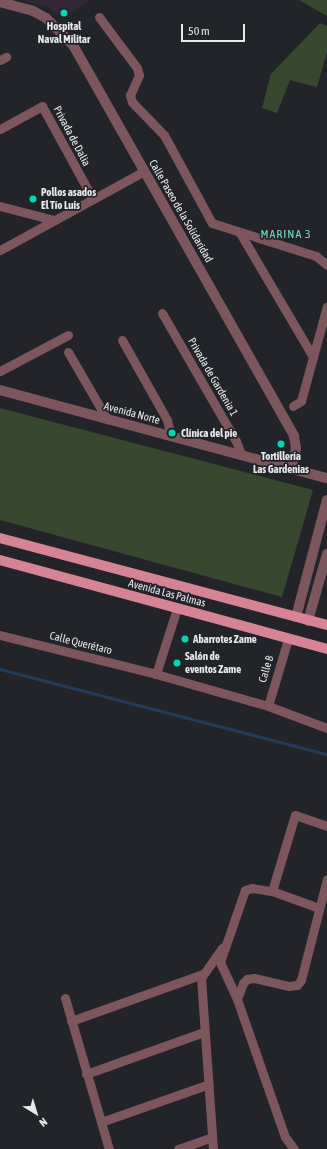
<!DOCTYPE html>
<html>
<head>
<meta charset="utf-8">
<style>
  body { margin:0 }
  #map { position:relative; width:327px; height:1149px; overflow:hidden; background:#222429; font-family:"Asap Condensed",sans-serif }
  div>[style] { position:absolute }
  .medical>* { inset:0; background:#322735 }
  .green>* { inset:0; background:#37482e }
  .stream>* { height:2.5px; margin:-1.25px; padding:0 1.25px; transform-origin:1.25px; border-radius:1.25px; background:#223b58 }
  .minor>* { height:9px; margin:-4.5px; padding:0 4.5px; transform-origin:4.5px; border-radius:4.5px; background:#7d555d }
  .tertiary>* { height:10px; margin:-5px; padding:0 5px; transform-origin:5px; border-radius:5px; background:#7d555d }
  .primary>* { height:10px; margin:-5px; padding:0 5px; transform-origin:5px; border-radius:5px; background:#d68495 }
  .dots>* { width:11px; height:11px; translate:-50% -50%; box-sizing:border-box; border:2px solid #222429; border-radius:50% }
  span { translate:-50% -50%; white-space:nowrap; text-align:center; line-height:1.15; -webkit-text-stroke:3.5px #222429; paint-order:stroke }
  .poi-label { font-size:11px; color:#e7e9ed; font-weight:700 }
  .left { translate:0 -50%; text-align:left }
  .street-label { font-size:11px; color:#e7e9ed }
  .neighbourhood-label { font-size:12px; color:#77dac4; letter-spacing:1px }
  .north { position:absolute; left:16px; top:1093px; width:40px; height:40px; -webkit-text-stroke:3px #222429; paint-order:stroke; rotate:142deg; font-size:11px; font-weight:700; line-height:16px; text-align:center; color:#e7e9ed }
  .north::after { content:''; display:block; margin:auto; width:14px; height:18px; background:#e7e9ed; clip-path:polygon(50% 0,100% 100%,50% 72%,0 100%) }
  .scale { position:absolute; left:181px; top:24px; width:64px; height:18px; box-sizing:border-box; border:2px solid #e7e9ed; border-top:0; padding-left:5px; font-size:12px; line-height:14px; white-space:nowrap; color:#e7e9ed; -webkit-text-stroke:3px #222429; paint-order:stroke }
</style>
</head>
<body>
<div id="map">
  <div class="medical">
    <i style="clip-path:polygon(20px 0,91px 0,63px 19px,48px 7px)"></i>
  </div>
  <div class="green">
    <i style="clip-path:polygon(299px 0,327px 0,327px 16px)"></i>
    <i style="clip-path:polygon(320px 23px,327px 26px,327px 52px,317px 87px,290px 80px,277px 113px,262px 108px,271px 74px)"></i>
    <i style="clip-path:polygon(0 408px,313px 490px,282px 597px,0 520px)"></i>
  </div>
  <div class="stream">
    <i style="left:0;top:669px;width:338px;rotate:14.6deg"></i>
  </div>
  <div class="minor">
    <i style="left:99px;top:17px;width:64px;rotate:53.3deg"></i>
    <i style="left:137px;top:68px;width:7px;rotate:74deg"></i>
    <i style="left:139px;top:75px;width:22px;rotate:114deg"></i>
    <i style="left:130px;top:95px;width:7px;rotate:74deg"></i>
    <i style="left:132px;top:102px;width:46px;rotate:45.9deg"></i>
    <i style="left:164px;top:135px;width:100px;rotate:61.4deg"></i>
    <i style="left:212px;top:223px;width:109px;rotate:17.6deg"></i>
    <i style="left:316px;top:256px;width:14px;rotate:39deg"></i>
    <i style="left:0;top:60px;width:7px;rotate:-27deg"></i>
    <i style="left:0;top:129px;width:48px;rotate:-28.7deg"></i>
    <i style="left:42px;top:106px;width:106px;rotate:61.3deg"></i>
    <i style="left:0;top:206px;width:56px;rotate:14.5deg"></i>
    <i style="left:240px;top:233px;width:144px;rotate:59.5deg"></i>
    <i style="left:0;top:250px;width:164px;rotate:-28.7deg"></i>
    <i style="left:162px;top:313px;width:148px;rotate:60deg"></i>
    <i style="left:236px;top:441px;width:14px;rotate:69deg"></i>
    <i style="left:122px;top:340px;width:92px;rotate:60.6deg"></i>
    <i style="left:167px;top:420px;width:16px;rotate:76deg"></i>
    <i style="left:68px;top:352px;width:78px;rotate:59.8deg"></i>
    <i style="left:0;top:371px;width:77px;rotate:-27.9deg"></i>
    <i style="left:293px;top:406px;width:9px;rotate:-32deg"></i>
    <i style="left:301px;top:401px;width:98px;rotate:-74.7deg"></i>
    <i style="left:0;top:635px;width:161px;rotate:14deg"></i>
    <i style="left:156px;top:674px;width:69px;rotate:-72.3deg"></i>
    <i style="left:156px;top:674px;width:116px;rotate:15.9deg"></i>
    <i style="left:268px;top:706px;width:63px;rotate:20.4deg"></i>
    <i style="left:268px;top:706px;width:70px;rotate:-73.4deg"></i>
    <i style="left:272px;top:891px;width:50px;rotate:19.9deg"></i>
    <i style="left:65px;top:998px;width:157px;rotate:73.8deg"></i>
    <i style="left:237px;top:999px;width:17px;rotate:-69deg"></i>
    <i style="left:243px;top:983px;width:6px;rotate:-45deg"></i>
    <i style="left:247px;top:979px;width:7px;rotate:-8deg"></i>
    <i style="left:254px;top:978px;width:36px;rotate:13deg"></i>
    <i style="left:289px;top:986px;width:8px;rotate:-7deg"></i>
    <i style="left:297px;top:985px;width:6px;rotate:-51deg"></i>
    <i style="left:301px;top:980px;width:104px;rotate:-75.6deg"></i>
    <i style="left:71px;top:1021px;width:140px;rotate:-19.6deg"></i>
    <i style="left:86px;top:1074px;width:125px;rotate:-19.6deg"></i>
    <i style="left:101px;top:1122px;width:114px;rotate:-19.4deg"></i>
    <i style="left:178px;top:1149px;width:36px;rotate:-19deg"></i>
    <i style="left:213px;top:1149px;width:171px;rotate:-94deg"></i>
    <i style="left:201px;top:978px;width:37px;rotate:-55deg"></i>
    <i style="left:294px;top:1149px;width:15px;rotate:-127deg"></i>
    <i style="left:285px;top:1137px;width:146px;rotate:-109.2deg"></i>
    <i style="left:237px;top:999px;width:41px;rotate:-114.7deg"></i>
    <i style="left:220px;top:962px;width:76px;rotate:-70.9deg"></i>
    <i style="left:245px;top:890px;width:7px;rotate:-16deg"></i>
    <i style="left:252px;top:888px;width:20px;rotate:9deg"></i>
    <i style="left:272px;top:891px;width:79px;rotate:-73.2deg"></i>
    <i style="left:295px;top:815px;width:34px;rotate:19deg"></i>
  </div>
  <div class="tertiary">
    <i style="left:0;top:2px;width:34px;rotate:15deg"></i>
    <i style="left:33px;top:11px;width:15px;rotate:28deg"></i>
    <i style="left:46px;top:18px;width:38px;rotate:45deg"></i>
    <i style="left:73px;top:45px;width:449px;rotate:60.5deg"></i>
    <i style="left:294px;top:436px;width:12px;rotate:81deg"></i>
    <i style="left:296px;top:448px;width:20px;rotate:101deg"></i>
    <i style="left:0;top:390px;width:339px;rotate:15.1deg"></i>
    <i style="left:296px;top:617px;width:121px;rotate:-75.2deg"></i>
    <i style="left:308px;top:621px;width:70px;rotate:-74.2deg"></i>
  </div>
  <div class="primary">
    <i style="left:0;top:538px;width:338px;rotate:14.9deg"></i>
    <i style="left:0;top:560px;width:339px;rotate:15.2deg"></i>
  </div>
  <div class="dots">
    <i style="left:64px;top:13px;background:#07d5b6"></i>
    <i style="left:33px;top:199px;background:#07d5b6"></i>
    <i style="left:172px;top:433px;background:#07d5b6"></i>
    <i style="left:281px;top:444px;background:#07d5b6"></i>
    <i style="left:185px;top:639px;background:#07d5b6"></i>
    <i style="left:177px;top:663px;background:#07d5b6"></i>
  </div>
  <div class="poi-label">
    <span style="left:64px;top:33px">Hospital<br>Naval Militar</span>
    <span class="left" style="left:41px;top:199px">Pollos asados<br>El Tío Luis</span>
    <span class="left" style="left:181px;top:433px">Clínica del pie</span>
    <span style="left:281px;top:463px">Tortillería<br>Las Gardenias</span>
    <span class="left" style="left:193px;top:639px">Abarrotes Zame</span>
    <span class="left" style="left:185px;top:663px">Salón de<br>eventos Zame</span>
  </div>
  <div class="street-label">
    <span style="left:72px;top:136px;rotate:62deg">Privada de Dalia</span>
    <span style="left:181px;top:211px;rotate:60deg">Calle Paseo de la Solidaridad</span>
    <span style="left:213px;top:377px;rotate:60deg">Privada de Gardenia 1</span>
    <span style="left:132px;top:413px;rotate:15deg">Avenida Norte</span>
    <span style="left:167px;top:593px;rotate:15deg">Avenida Las Palmas</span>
    <span style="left:81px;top:643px;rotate:14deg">Calle Querétaro</span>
    <span style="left:266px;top:669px;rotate:-73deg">Calle B</span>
  </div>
  <div class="neighbourhood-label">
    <span style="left:286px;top:235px">MARINA 3</span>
  </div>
  <div class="north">N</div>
  <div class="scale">50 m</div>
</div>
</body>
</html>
